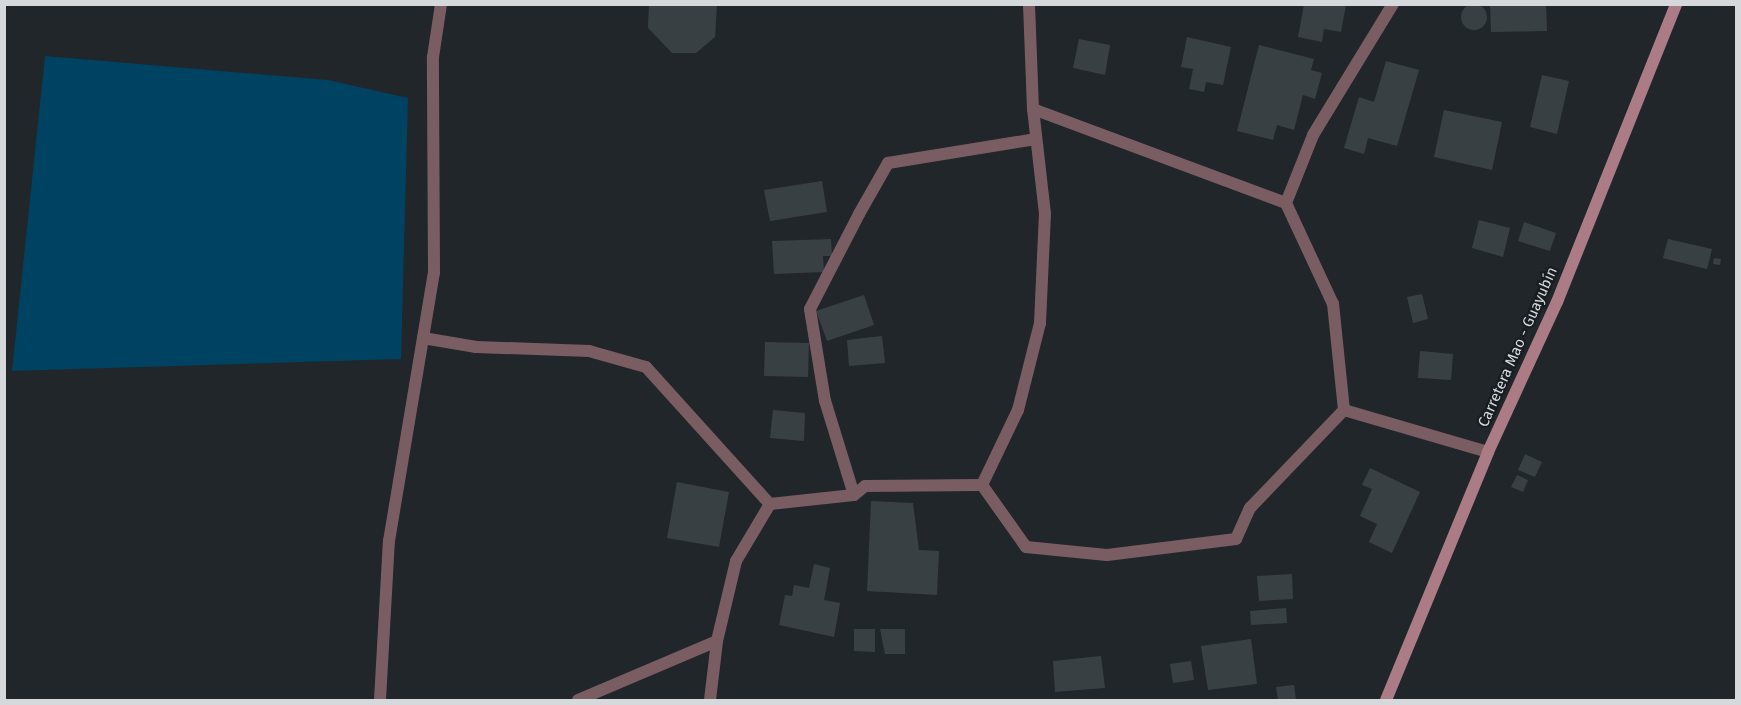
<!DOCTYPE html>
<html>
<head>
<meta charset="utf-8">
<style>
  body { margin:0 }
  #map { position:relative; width:1741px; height:705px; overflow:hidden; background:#20262a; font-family:"Fira Sans",sans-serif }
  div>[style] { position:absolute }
  .green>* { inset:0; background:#004261 }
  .building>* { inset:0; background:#394044 }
  .round { border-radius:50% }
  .street>* { height:12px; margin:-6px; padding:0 6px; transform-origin:6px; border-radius:6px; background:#7a5d63 }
  .secondary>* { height:12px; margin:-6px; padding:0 6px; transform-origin:6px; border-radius:6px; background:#ab7c85 }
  span { translate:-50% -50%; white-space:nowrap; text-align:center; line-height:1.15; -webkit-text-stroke:4.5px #171d20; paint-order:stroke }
  .street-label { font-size:15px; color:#d5d9db }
  .frame { position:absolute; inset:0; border:6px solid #d5d9db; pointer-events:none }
</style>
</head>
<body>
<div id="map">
  <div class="green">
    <i style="clip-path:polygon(45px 56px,328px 80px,408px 98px,401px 359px,12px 371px)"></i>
  </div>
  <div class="building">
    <i class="round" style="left:1461px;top:4px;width:26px;height:26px"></i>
    <i style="clip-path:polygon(649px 4px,717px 4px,715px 37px,696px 53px,672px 53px,648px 28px)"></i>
    <i style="clip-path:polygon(1490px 4px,1546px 4px,1547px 31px,1491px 32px)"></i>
    <i style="clip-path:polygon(1304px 5px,1346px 5px,1341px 32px,1324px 29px,1322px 42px,1298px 37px)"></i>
    <i style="clip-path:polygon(1187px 37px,1231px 47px,1223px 85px,1206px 82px,1204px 92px,1189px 89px,1193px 69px,1181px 67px)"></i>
    <i style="clip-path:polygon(1079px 39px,1110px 45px,1105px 75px,1073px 68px)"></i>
    <i style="clip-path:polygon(1259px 45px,1314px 59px,1311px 70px,1322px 73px,1315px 99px,1303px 95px,1294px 130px,1277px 125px,1273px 140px,1237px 131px)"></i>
    <i style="clip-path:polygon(1386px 61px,1419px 70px,1397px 146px,1368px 138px,1364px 154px,1344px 148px,1359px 97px,1374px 102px)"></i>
    <i style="clip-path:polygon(1542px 75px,1569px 81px,1557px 134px,1530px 127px)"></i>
    <i style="clip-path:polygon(1444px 110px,1502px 122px,1492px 170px,1434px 157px)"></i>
    <i style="clip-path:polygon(822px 181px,827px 212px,770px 221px,764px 190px)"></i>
    <i style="clip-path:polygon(1479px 220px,1510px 228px,1503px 257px,1472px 248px)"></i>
    <i style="clip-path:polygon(1524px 222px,1556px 233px,1550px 251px,1518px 241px)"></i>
    <i style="clip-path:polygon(831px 239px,832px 256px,823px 256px,824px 272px,774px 274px,772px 241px)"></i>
    <i style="clip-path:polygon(1668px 239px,1712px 249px,1707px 269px,1663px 258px)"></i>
    <i style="clip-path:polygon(1714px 258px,1721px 259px,1720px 265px,1713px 264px)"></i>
    <i style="clip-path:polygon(1422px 294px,1428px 319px,1413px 323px,1407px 297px)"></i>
    <i style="clip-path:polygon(864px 295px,874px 325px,827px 341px,816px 311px)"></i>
    <i style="clip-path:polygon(882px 336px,885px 363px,849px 366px,847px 340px)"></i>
    <i style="clip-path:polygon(765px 342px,809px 343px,808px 377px,764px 376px)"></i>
    <i style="clip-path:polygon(1420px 351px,1453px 354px,1451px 380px,1418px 378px)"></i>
    <i style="clip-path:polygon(773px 410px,805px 413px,804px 441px,770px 438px)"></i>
    <i style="clip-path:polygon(1525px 454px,1542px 462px,1535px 477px,1518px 470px)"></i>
    <i style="clip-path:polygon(1370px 468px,1420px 492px,1392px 553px,1369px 542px,1377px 524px,1360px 516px,1372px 489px,1362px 485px)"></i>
    <i style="clip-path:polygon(1517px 475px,1528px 480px,1523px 492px,1511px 487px)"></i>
    <i style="clip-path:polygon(677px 482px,729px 492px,719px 547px,667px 538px)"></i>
    <i style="clip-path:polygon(871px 501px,913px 503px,919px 550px,939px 551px,937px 595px,867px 591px)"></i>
    <i style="clip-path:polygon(814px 564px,830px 568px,824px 600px,840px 603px,834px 637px,779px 625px,785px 595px,792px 596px,794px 585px,809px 588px)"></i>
    <i style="clip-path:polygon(1292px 574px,1293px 599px,1259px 601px,1257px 576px)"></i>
    <i style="clip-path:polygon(1286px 608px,1287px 623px,1251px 625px,1250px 611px)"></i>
    <i style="clip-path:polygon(854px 629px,875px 629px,875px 652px,854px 651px)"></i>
    <i style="clip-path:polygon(880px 629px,905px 629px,905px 654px,885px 654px)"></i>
    <i style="clip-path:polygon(1251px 639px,1257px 684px,1208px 690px,1201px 646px)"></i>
    <i style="clip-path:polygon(1101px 656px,1105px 688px,1055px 692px,1053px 661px)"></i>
    <i style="clip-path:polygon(1191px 661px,1194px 680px,1173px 683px,1170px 664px)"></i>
    <i style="clip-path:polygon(1294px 685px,1296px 700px,1278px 700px,1276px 687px)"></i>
  </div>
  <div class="street">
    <i style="left:1033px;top:109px;width:270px;rotate:20.4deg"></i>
    <i style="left:423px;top:338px;width:54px;rotate:9.6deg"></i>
    <i style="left:476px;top:347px;width:113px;rotate:2deg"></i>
    <i style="left:589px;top:351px;width:59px;rotate:15.7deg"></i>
    <i style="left:646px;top:367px;width:185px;rotate:47.9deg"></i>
    <i style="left:1344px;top:410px;width:107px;rotate:-95.9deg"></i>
    <i style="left:1333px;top:304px;width:111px;rotate:-115deg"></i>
    <i style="left:1286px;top:203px;width:73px;rotate:-68.3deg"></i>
    <i style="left:1313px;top:135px;width:153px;rotate:-58.6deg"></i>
    <i style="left:982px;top:485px;width:83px;rotate:-64.4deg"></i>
    <i style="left:1018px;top:410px;width:90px;rotate:-75.8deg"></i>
    <i style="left:1040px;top:323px;width:109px;rotate:-87.4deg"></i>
    <i style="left:1045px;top:214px;width:106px;rotate:-96.5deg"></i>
    <i style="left:1033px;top:109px;width:105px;rotate:-92.2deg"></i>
    <i style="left:854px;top:495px;width:98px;rotate:-107.1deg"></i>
    <i style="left:825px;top:401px;width:93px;rotate:-99.3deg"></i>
    <i style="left:810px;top:309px;width:107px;rotate:-62.7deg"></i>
    <i style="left:859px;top:214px;width:59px;rotate:-60.4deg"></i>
    <i style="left:888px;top:163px;width:150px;rotate:-9.2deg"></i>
    <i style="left:380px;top:700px;width:159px;rotate:-86.8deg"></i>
    <i style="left:389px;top:541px;width:272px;rotate:-80.5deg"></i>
    <i style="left:434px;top:273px;width:216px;rotate:-90.3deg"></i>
    <i style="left:433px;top:57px;width:54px;rotate:-81.4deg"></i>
    <i style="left:578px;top:700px;width:151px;rotate:-23deg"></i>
    <i style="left:710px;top:700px;width:59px;rotate:-83.2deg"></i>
    <i style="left:717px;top:641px;width:82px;rotate:-76.6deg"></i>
    <i style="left:736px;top:561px;width:66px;rotate:-59.2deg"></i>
    <i style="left:770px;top:504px;width:84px;rotate:-6.1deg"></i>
    <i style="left:854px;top:495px;width:14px;rotate:-39deg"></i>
    <i style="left:865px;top:486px;width:117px;rotate:-0.5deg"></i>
    <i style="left:982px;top:485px;width:76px;rotate:54.6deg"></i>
    <i style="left:1026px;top:547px;width:81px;rotate:5.6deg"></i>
    <i style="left:1107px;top:555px;width:130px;rotate:-7.1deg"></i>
    <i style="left:1236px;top:539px;width:34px;rotate:-66deg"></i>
    <i style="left:1250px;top:508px;width:136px;rotate:-46.2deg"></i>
    <i style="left:1344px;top:410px;width:150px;rotate:16.3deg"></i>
  </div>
  <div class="secondary">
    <i style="left:1386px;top:700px;width:268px;rotate:-67.6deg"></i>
    <i style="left:1488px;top:452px;width:165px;rotate:-65.3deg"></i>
    <i style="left:1557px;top:302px;width:321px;rotate:-68.2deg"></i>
  </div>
  <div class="street-label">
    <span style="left:1518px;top:347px;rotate:-66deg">Carretera Mao - Guayubín</span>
  </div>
  <div class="frame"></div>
</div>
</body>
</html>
